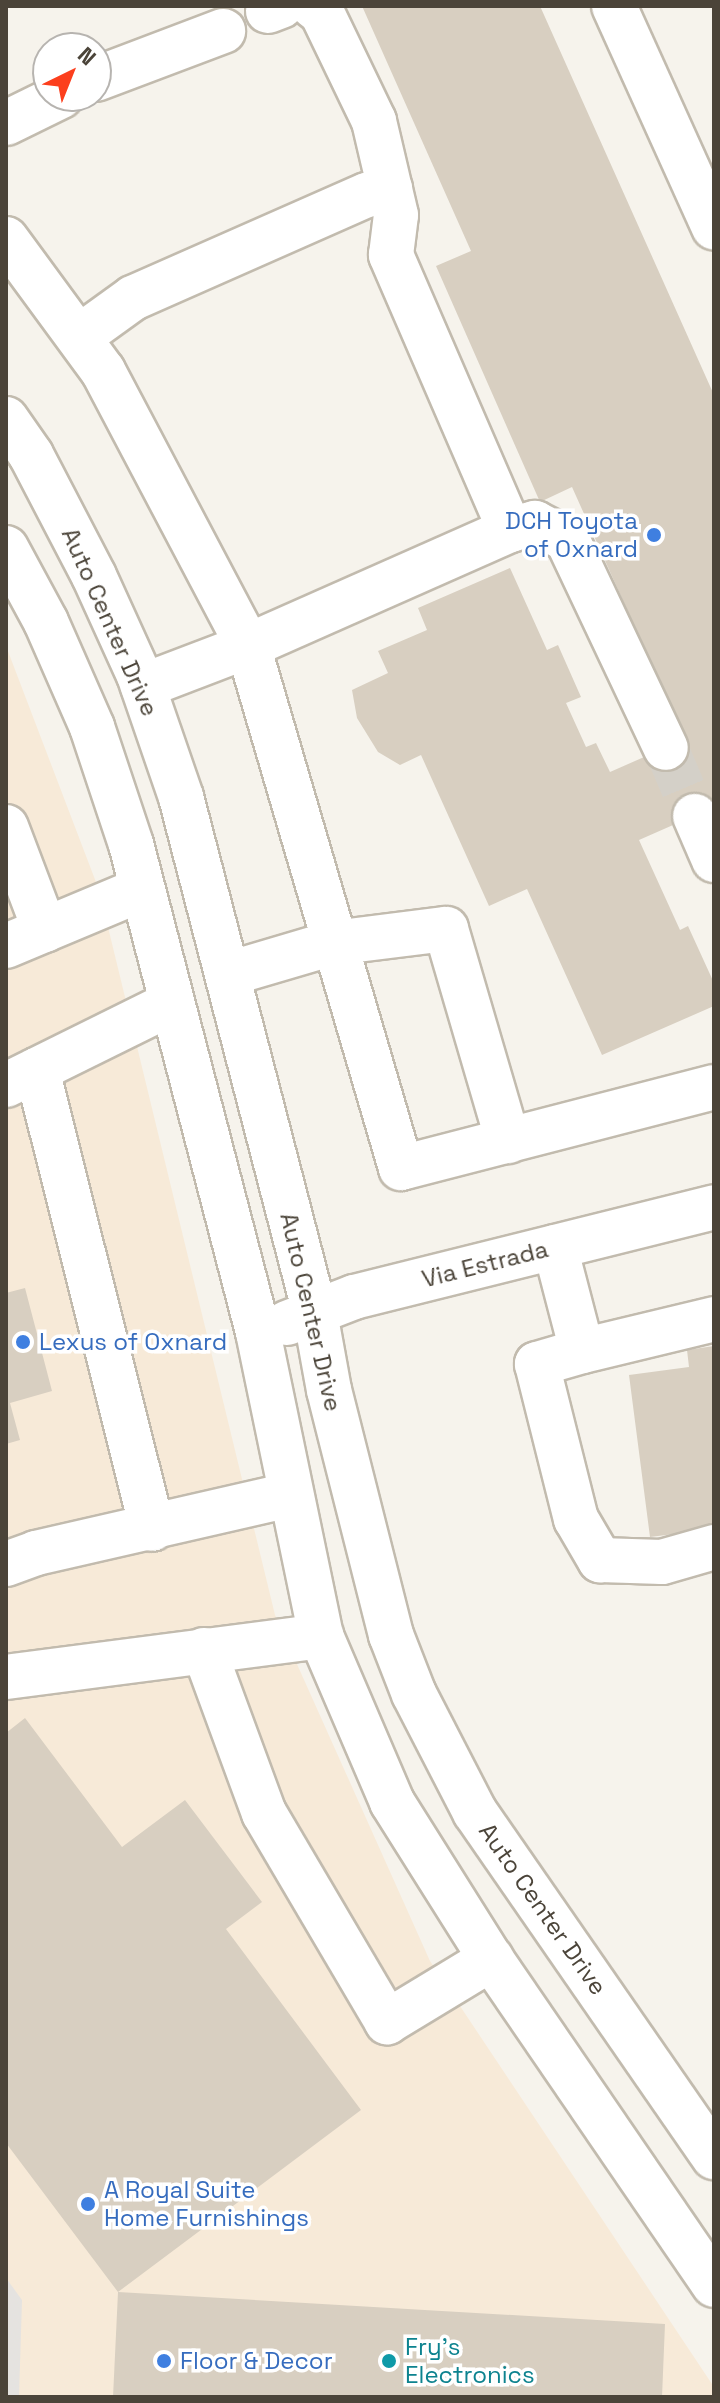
<!DOCTYPE html>
<html>
<head>
<meta charset="utf-8">
<style>
  body { margin:0 }
  #map { position:relative; width:720px; height:2403px; overflow:hidden; background:#f6f3ec; font-family:"Space Grotesk",sans-serif }
  div>[style] { position:absolute }
  .commercial>* { inset:0; background:#f7ead8 }
  .parking>* { inset:0; background:#e5e3e0 }
  .building>* { inset:0; background:#d8cfc1 }
  .minor-tunnel>* { height:44px; margin-top:-22px; transform-origin:0; background:repeating-linear-gradient(90deg,#d4d0c8 0 44px,transparent 0 66px) }
  .roads { filter:drop-shadow(2px 0 #c2bbae) drop-shadow(-2px 0 #c2bbae) drop-shadow(0 2px #c2bbae) drop-shadow(0 -2px #c2bbae) }
  .minor>* { height:44px; margin:-22px; padding:0 22px; transform-origin:22px; border-radius:22px; background:#fff }
  .dots>* { width:22px; height:22px; translate:-50% -50%; box-sizing:border-box; border:4px solid #fff; border-radius:50% }
  span { translate:-50% -50%; white-space:nowrap; text-align:center; line-height:1.15; -webkit-text-stroke:7px #fff; paint-order:stroke }
  .shop-label { font-size:24px; color:#366cbe }
  .right { translate:-100% -50%; text-align:right }
  .left { translate:0 -50%; text-align:left }
  .street-label { font-size:24px; color:#4b4439 }
  .culture-label { font-size:24px; color:#0d838f }
  .frame { position:absolute; inset:0; border:8px solid #4b4439; pointer-events:none }
  .north { position:absolute; left:32px; top:32px; width:80px; height:80px; box-sizing:border-box; background:#fff; border:2px solid #b7b4b0; border-radius:50%; rotate:43deg; font-size:22px; font-weight:700; line-height:32px; text-align:center; color:#4b4439 }
  .north::after { content:''; display:block; margin:auto; width:28px; height:36px; background:#fc3f1d; clip-path:polygon(50% 0,100% 100%,50% 72%,0 100%) }
</style>
</head>
<body>
<div id="map">
  <div class="commercial">
    <i style="clip-path:polygon(6px 646px,99px 890px,275px 1615px,430px 1961px,714px 2387px,714px 2397px,6px 2397px)"></i>
  </div>
  <div class="parking">
    <i style="clip-path:polygon(6px 2278px,22px 2300px,19px 2397px,6px 2397px)"></i>
  </div>
  <div class="building">
    <i style="clip-path:polygon(362px 6px,540px 6px,714px 395px,714px 807px,639px 840px,680px 930px,688px 926px,714px 983px,714px 1006px,602px 1055px,527px 889px,489px 906px,421px 755px,400px 765px,378px 752px,357px 718px,352px 690px,388px 673px,378px 651px,427px 630px,418px 608px,510px 568px,547px 650px,558px 645px,581px 697px,566px 703px,586px 747px,596px 743px,610px 772px,685px 739px,572px 487px,540px 502px,436px 266px,471px 251px)"></i>
    <i style="clip-path:polygon(25px 1288px,52px 1391px,10px 1403px,20px 1440px,6px 1444px,6px 1293px)"></i>
    <i style="clip-path:polygon(714px 1346px,714px 1529px,650px 1537px,629px 1375px,689px 1367px,687px 1350px)"></i>
    <i style="clip-path:polygon(25px 1718px,122px 1847px,185px 1800px,262px 1902px,226px 1929px,361px 2110px,118px 2292px,665px 2324px,662px 2397px,113px 2397px,118px 2292px,6px 2143px,6px 1733px)"></i>
  </div>
  <div class="minor-tunnel">
    <i style="left:666px;top:748px;width:74px;rotate:66.9deg"></i>
  </div>
  <div class="roads">
    <div class="minor">
      <i style="left:614px;top:6px;width:243px;rotate:65.7deg"></i>
      <i style="left:268px;top:11px;width:14px;rotate:-21deg"></i>
      <i style="left:96px;top:79px;width:136px;rotate:-20.7deg"></i>
      <i style="left:6px;top:123px;width:61px;rotate:-26.1deg"></i>
      <i style="left:6px;top:239px;width:164px;rotate:53.7deg"></i>
      <i style="left:103px;top:371px;width:311px;rotate:62.2deg"></i>
      <i style="left:248px;top:646px;width:544px;rotate:73.66deg"></i>
      <i style="left:401px;top:1168px;width:323px;rotate:-14.5deg"></i>
      <i style="left:79px;top:337px;width:67px;rotate:-35.8deg"></i>
      <i style="left:133px;top:298px;width:256px;rotate:-23.8deg"></i>
      <i style="left:367px;top:195px;width:24px;rotate:-15deg"></i>
      <i style="left:6px;top:419px;width:44px;rotate:55.2deg"></i>
      <i style="left:31px;top:455px;width:136px;rotate:62.5deg"></i>
      <i style="left:94px;top:576px;width:109px;rotate:65.6deg"></i>
      <i style="left:139px;top:675px;width:129px;rotate:71deg"></i>
      <i style="left:181px;top:797px;width:533px;rotate:75.44deg"></i>
      <i style="left:315px;top:1313px;width:78px;rotate:79.7deg"></i>
      <i style="left:329px;top:1390px;width:253px;rotate:75.8deg"></i>
      <i style="left:391px;top:1635px;width:63px;rotate:68.7deg"></i>
      <i style="left:414px;top:1694px;width:133px;rotate:62.7deg"></i>
      <i style="left:475px;top:1812px;width:420px;rotate:55.3deg"></i>
      <i style="left:510px;top:530px;width:26px;rotate:-16deg"></i>
      <i style="left:535px;top:523px;width:36px;rotate:27deg"></i>
      <i style="left:567px;top:539px;width:231px;rotate:64.7deg"></i>
      <i style="left:6px;top:548px;width:84px;rotate:61.6deg"></i>
      <i style="left:46px;top:622px;width:115px;rotate:66.3deg"></i>
      <i style="left:92px;top:727px;width:123px;rotate:71.6deg"></i>
      <i style="left:131px;top:844px;width:504px;rotate:75.41deg"></i>
      <i style="left:258px;top:1332px;width:310px;rotate:78.3deg"></i>
      <i style="left:321px;top:1636px;width:181px;rotate:66.8deg"></i>
      <i style="left:392px;top:1802px;width:186px;rotate:57.8deg"></i>
      <i style="left:491px;top:1959px;width:395px;rotate:55.6deg"></i>
      <i style="left:143px;top:686px;width:112px;rotate:-20.9deg"></i>
      <i style="left:248px;top:646px;width:287px;rotate:-23.9deg"></i>
      <i style="left:510px;top:530px;width:300px;rotate:-113.4deg"></i>
      <i style="left:391px;top:255px;width:40px;rotate:-82.9deg"></i>
      <i style="left:396px;top:215px;width:97px;rotate:-103.2deg"></i>
      <i style="left:374px;top:121px;width:120px;rotate:-115.7deg"></i>
      <i style="left:322px;top:13px;width:11px;rotate:-142deg"></i>
      <i style="left:695px;top:816px;width:48px;rotate:66.6deg"></i>
      <i style="left:6px;top:827px;width:110px;rotate:69.3deg"></i>
      <i style="left:6px;top:946px;width:147px;rotate:-22.7deg"></i>
      <i style="left:228px;top:974px;width:109px;rotate:-16.4deg"></i>
      <i style="left:333px;top:943px;width:114px;rotate:-7.1deg"></i>
      <i style="left:446px;top:929px;width:221px;rotate:73.7deg"></i>
      <i style="left:37px;top:1070px;width:473px;rotate:75.9deg"></i>
      <i style="left:6px;top:1085px;width:185px;rotate:-26.3deg"></i>
      <i style="left:555px;top:1247px;width:107px;rotate:75.4deg"></i>
      <i style="left:582px;top:1351px;width:47px;rotate:163.9deg"></i>
      <i style="left:537px;top:1364px;width:160px;rotate:75.9deg"></i>
      <i style="left:576px;top:1519px;width:48px;rotate:59.7deg"></i>
      <i style="left:600px;top:1560px;width:62px;rotate:1.8deg"></i>
      <i style="left:662px;top:1562px;width:54px;rotate:-16.1deg"></i>
      <i style="left:287px;top:1323px;width:72px;rotate:-21.2deg"></i>
      <i style="left:354px;top:1297px;width:371px;rotate:-14deg"></i>
      <i style="left:582px;top:1351px;width:136px;rotate:-13.6deg"></i>
      <i style="left:6px;top:1564px;width:32px;rotate:-20deg"></i>
      <i style="left:36px;top:1553px;width:261px;rotate:-12.9deg"></i>
      <i style="left:204px;top:1650px;width:174px;rotate:69.8deg"></i>
      <i style="left:264px;top:1813px;width:243px;rotate:59.5deg"></i>
      <i style="left:387px;top:2022px;width:122px;rotate:-31.2deg"></i>
      <i style="left:6px;top:1677px;width:318px;rotate:-7.4deg"></i>
    </div>
  </div>
  <div class="dots">
    <i style="left:654px;top:535px;background:#3f7fe0"></i>
    <i style="left:23px;top:1342px;background:#3f7fe0"></i>
    <i style="left:88px;top:2204px;background:#3f7fe0"></i>
    <i style="left:164px;top:2361px;background:#3f7fe0"></i>
    <i style="left:389px;top:2361px;background:#0f9aa8"></i>
  </div>
  <div class="shop-label">
    <span class="right" style="left:638px;top:535px">DCH Toyota<br>of Oxnard</span>
    <span class="left" style="left:39px;top:1342px">Lexus of Oxnard</span>
    <span class="left" style="left:104px;top:2204px">A Royal Suite<br>Home Furnishings</span>
    <span class="left" style="left:180px;top:2361px">Floor &amp; Decor</span>
  </div>
  <div class="street-label">
    <span style="left:110px;top:622px;rotate:66deg">Auto Center Drive</span>
    <span style="left:485px;top:1264px;rotate:-14deg">Via Estrada</span>
    <span style="left:311px;top:1312px;rotate:77deg">Auto Center Drive</span>
    <span style="left:543px;top:1909px;rotate:55deg">Auto Center Drive</span>
  </div>
  <div class="culture-label">
    <span class="left" style="left:405px;top:2361px">Fry's<br>Electronics</span>
  </div>
  <div class="frame"></div>
  <div class="north">N</div>
</div>
</body>
</html>
